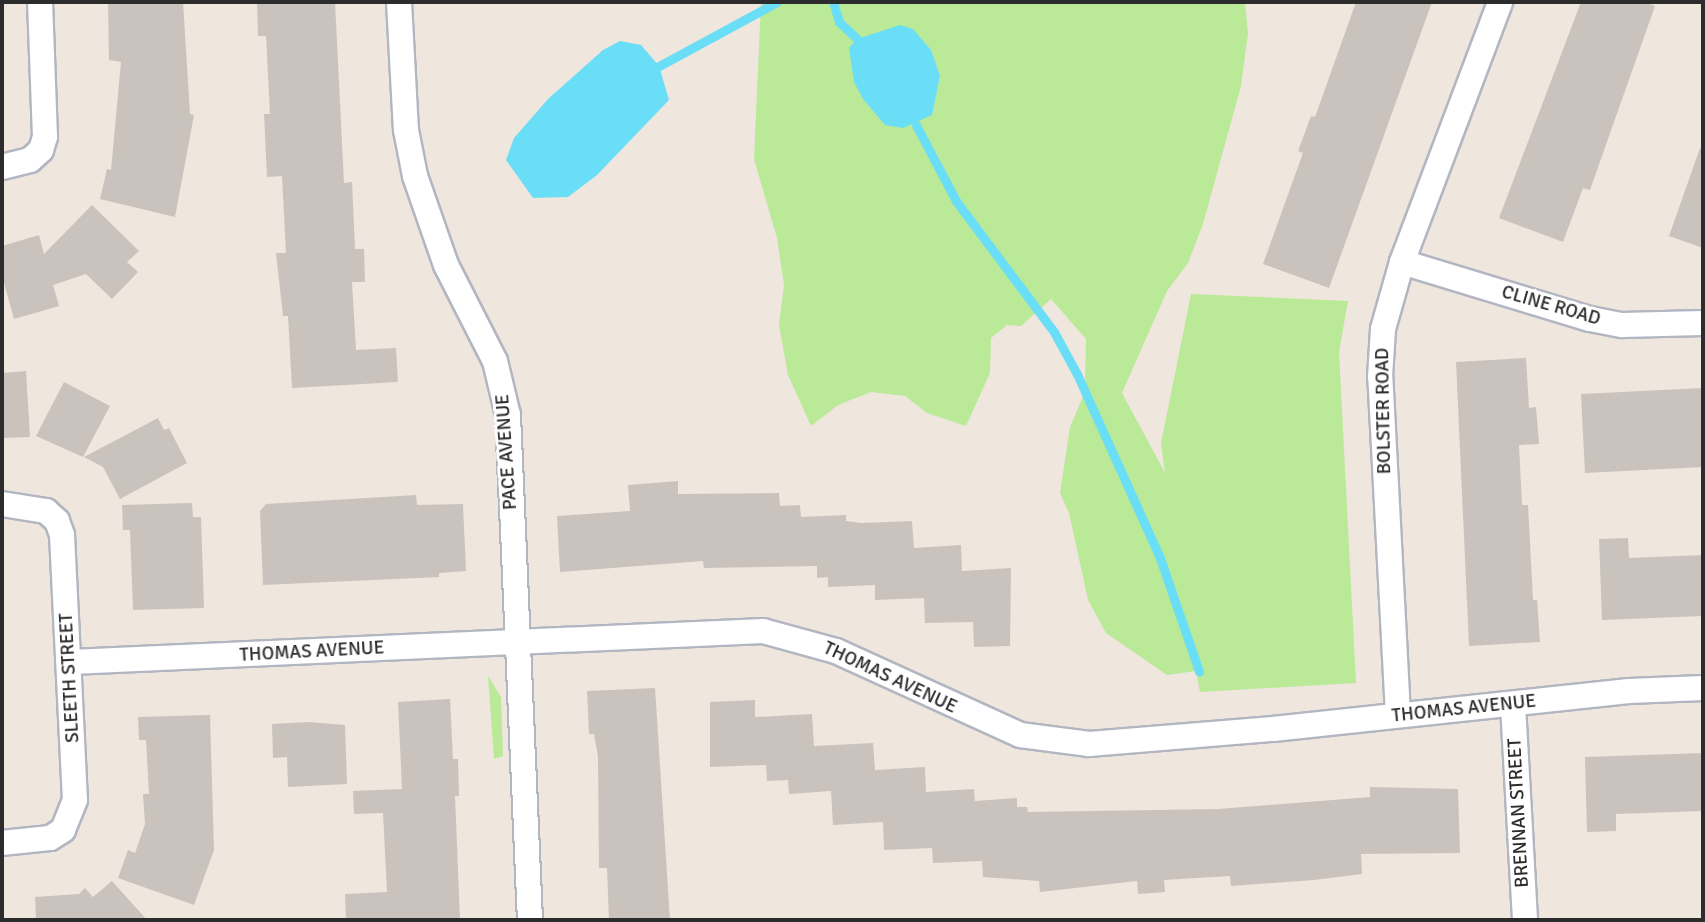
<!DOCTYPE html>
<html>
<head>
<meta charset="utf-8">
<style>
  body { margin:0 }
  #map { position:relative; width:1705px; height:922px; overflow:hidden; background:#efe6de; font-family:Signika,sans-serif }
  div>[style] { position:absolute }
  .green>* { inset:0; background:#bae997 }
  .water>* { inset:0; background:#6adef7 }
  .stream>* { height:9px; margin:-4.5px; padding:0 4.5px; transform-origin:4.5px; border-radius:4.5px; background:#6adef7 }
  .building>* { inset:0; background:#cac3bd }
  .roads { filter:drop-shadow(2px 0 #b2b6c1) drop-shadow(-2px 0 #b2b6c1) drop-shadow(0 2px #b2b6c1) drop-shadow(0 -2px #b2b6c1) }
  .street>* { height:24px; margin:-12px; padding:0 12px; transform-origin:12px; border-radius:12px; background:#fff }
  span { translate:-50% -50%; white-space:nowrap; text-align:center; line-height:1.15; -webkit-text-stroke:6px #fff; paint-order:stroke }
  .street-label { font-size:19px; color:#2c2c2c }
  .frame { position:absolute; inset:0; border:4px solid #2c2c2c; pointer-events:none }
</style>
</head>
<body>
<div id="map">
  <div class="green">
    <i style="clip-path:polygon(761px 2px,1245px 2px,1248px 33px,1241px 86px,1203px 224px,1188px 263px,1167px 291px,1122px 393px,1165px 473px,1161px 443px,1191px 294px,1348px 301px,1339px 352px,1356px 683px,1200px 692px,1196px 671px,1167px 675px,1106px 633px,1088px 600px,1069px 513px,1060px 493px,1070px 427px,1085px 392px,1086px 339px,1051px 299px,1021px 326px,1007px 325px,991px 338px,990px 373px,966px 426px,927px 413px,905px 396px,871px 392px,838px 405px,811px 426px,788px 375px,779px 325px,784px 285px,777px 238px,754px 159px)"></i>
    <i style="clip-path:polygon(488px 676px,501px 697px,503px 756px,494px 759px)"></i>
  </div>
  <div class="water">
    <i style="clip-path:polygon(900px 25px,913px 29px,931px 50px,940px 76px,932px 115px,903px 128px,885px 125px,863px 99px,854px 82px,849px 48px,857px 39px)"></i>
    <i style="clip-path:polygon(620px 41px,641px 45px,659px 66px,669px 100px,597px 175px,568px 197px,533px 198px,506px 160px,514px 138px,548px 99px,603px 50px)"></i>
  </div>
  <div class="stream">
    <i style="left:833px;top:2px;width:21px;rotate:73deg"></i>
    <i style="left:839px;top:22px;width:25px;rotate:43deg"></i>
    <i style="left:659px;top:66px;width:134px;rotate:-28.5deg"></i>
    <i style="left:916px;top:125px;width:86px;rotate:62.2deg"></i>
    <i style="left:956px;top:201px;width:164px;rotate:53.2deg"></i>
    <i style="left:1054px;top:332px;width:48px;rotate:61.3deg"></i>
    <i style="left:1077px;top:374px;width:202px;rotate:65.7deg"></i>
    <i style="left:1160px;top:558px;width:120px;rotate:71deg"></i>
  </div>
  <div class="building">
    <i style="clip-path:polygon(108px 2px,183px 2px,190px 114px,194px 115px,175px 217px,100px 199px,107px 169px,111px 170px,121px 62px,109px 60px)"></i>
    <i style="clip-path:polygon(257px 2px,335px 2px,344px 183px,352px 182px,355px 249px,364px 249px,365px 282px,352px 282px,356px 350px,396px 348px,398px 382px,292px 388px,288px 316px,283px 316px,276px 253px,286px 253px,282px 176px,267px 177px,264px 114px,270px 114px,266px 36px,258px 36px)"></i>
    <i style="clip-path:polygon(1356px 2px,1432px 2px,1329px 288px,1263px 264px,1303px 153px,1298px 151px,1311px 116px,1315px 117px)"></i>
    <i style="clip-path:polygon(1581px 2px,1643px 2px,1655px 6px,1590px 190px,1583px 188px,1563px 242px,1499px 218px)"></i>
    <i style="clip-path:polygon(1700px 148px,1703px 149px,1703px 248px,1669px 236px)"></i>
    <i style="clip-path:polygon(92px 205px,139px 251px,127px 262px,138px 272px,112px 299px,86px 274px,53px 285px,59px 306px,14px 319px,2px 276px,2px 246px,39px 235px,44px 254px)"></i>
    <i style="clip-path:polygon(1526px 358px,1529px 408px,1536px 407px,1539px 444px,1519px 445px,1522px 505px,1528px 505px,1533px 600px,1537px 600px,1540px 642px,1469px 646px,1456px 362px)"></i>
    <i style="clip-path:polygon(26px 371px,30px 437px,3px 438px,2px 373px)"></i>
    <i style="clip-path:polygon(64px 382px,110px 406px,83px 457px,36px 436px)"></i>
    <i style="clip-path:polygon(1703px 388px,1703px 467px,1585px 473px,1581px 394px)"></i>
    <i style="clip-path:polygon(158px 418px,164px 430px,169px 428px,187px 463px,120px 499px,103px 467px,84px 457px)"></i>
    <i style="clip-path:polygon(678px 481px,678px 494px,779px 493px,780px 506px,800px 505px,801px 517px,846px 515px,846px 521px,861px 523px,912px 521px,914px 548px,961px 545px,962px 571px,1011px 568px,1010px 646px,974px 647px,973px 622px,925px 623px,924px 598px,875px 600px,875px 585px,828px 587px,828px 577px,817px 578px,817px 566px,704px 568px,703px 561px,560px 572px,557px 516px,630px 511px,628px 485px)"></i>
    <i style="clip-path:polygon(416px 495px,417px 505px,463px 504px,466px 571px,439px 573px,439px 577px,263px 585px,260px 511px,266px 504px)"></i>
    <i style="clip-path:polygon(192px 503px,193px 517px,201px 517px,204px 608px,133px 610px,130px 530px,123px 530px,122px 505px)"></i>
    <i style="clip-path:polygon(1628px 538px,1629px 558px,1703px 555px,1703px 616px,1602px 620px,1599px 539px)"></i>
    <i style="clip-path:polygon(655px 688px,670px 920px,609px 920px,607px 868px,599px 868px,598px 757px,594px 734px,589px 734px,587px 691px)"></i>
    <i style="clip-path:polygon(450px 699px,453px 759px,458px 759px,459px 796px,455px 796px,460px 920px,346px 920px,345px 894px,387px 892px,383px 813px,354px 814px,353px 791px,402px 789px,398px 702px)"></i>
    <i style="clip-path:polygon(755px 700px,755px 717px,812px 714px,814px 746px,873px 743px,875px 770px,925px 767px,926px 792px,974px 789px,975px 801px,1017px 798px,1017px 807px,1027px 807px,1028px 812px,1218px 809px,1370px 797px,1370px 787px,1458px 789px,1460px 853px,1361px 854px,1362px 874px,1314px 880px,1231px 886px,1230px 876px,1164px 880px,1165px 892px,1138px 894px,1137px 881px,1040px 892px,1039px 881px,983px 877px,982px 861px,933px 863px,932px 848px,884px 850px,883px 822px,833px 825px,831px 791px,789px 794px,788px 780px,767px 781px,766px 765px,710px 767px,710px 702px)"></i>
    <i style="clip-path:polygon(210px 715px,214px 850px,194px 905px,118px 878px,128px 850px,135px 853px,145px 824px,143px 794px,149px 794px,146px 740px,139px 740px,138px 717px)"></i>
    <i style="clip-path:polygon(309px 722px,345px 725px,347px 784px,288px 787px,287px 757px,273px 758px,272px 724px)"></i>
    <i style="clip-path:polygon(1703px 753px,1703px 811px,1616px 814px,1616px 831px,1587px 832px,1585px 757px)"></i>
    <i style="clip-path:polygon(112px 881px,147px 920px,36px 920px,35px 897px,79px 894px,85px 888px,93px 897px)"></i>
  </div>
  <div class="roads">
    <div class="street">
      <i style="left:399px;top:2px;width:128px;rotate:86.9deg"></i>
      <i style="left:406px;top:130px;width:47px;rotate:78.9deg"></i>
      <i style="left:415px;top:176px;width:94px;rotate:70.8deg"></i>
      <i style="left:446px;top:265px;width:108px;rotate:63deg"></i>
      <i style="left:495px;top:361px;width:56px;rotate:76.5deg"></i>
      <i style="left:508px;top:415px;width:505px;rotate:87.51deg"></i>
      <i style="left:2px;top:167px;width:29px;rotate:-14deg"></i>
      <i style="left:30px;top:160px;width:15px;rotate:-42deg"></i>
      <i style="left:41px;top:150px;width:14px;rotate:-73deg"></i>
      <i style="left:45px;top:137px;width:135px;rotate:-92.1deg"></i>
      <i style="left:1402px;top:262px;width:196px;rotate:16.9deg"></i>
      <i style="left:1590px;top:319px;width:33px;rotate:11deg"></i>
      <i style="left:1622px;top:325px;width:81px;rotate:-1.4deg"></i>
      <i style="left:2px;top:504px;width:45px;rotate:9deg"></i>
      <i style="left:46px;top:511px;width:15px;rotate:42deg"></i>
      <i style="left:57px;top:521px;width:15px;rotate:70deg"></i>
      <i style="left:62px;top:535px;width:265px;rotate:87.2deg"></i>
      <i style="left:75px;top:800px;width:32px;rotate:112deg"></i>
      <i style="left:63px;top:830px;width:15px;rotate:148deg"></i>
      <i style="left:50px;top:838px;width:48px;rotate:174.1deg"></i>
      <i style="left:71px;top:662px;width:693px;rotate:-2.57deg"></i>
      <i style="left:763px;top:631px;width:76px;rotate:15.3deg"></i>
      <i style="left:836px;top:651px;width:202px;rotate:24.5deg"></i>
      <i style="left:1020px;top:735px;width:70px;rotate:7.4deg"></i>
      <i style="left:1089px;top:744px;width:185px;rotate:-4.7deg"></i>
      <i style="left:1273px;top:729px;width:358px;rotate:-6.1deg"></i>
      <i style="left:1629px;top:691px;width:74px;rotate:-2.3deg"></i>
      <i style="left:1513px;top:705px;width:215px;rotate:86.8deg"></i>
      <i style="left:1398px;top:715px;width:338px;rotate:-93deg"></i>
      <i style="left:1380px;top:377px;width:48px;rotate:-86.4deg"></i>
      <i style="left:1383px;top:329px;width:70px;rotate:-74.2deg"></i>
      <i style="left:1402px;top:262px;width:278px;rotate:-69.3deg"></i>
    </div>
  </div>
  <div class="street-label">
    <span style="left:1551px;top:306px;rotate:16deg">CLINE ROAD</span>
    <span style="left:1384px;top:411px;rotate:-91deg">BOLSTER ROAD</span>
    <span style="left:507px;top:452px;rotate:-94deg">PACE AVENUE</span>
    <span style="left:312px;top:652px;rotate:-3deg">THOMAS AVENUE</span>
    <span style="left:70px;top:678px;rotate:-93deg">SLEETH STREET</span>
    <span style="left:890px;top:678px;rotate:25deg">THOMAS AVENUE</span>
    <span style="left:1464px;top:709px;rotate:-6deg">THOMAS AVENUE</span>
    <span style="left:1519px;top:813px;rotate:-93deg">BRENNAN STREET</span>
  </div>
  <div class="frame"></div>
</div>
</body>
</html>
